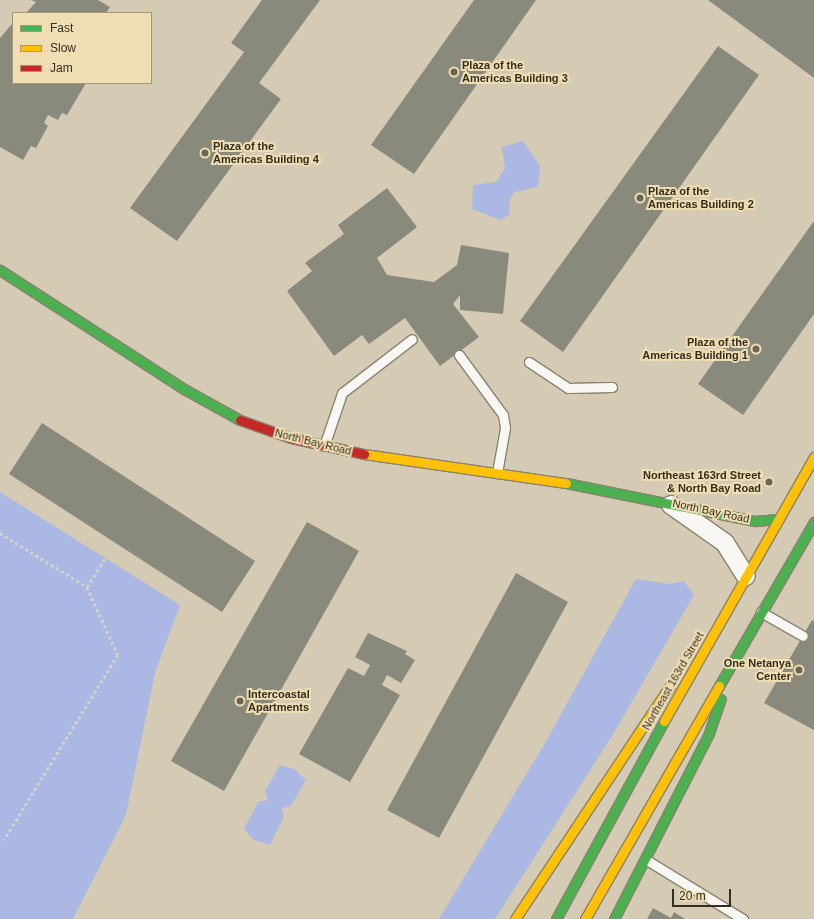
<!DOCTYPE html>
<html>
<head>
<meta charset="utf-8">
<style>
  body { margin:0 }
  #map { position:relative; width:814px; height:919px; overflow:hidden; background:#d5cbb4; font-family:Arial,sans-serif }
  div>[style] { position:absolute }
  .water>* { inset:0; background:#aab8e3 }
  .building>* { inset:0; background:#898a7b }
  .path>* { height:2.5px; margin-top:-1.25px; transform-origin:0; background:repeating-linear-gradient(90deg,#d4d1c9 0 3px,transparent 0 6px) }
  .roads { filter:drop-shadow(1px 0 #898270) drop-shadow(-1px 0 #898270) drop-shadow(0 1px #898270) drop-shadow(0 -1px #898270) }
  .lane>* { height:9px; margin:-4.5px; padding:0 4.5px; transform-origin:4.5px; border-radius:4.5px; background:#f9f7f4 }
  .street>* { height:18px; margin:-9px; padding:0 9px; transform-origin:9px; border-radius:9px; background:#f9f7f4 }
  .fast>* { height:9px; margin:-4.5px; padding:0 4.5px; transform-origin:4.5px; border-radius:4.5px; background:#4caf50 }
  .slow>* { height:9px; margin:-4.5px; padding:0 4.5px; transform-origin:4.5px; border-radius:4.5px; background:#ffc107 }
  .jam>* { height:9px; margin:-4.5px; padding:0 4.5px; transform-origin:4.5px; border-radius:4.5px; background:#c62828 }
  .dots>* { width:11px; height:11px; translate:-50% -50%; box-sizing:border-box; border:2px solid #efdeb4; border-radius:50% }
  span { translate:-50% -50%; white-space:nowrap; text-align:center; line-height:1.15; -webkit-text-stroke:4px #efdeb4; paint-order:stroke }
  .poi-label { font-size:11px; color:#352e1e; font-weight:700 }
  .left { translate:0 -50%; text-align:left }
  .right { translate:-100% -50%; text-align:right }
  .street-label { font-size:11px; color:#352e1e }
  .legend { position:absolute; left:12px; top:12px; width:140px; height:72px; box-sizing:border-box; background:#efdeb4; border:1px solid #a59878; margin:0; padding:5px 7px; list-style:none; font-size:12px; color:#352e1e }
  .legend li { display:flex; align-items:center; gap:8px; height:20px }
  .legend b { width:20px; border:1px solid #a59878 }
  .scale { position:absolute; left:672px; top:889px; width:59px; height:18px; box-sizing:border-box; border:2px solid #352e1e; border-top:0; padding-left:5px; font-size:12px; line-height:14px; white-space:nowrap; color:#352e1e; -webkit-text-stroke:3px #efdeb4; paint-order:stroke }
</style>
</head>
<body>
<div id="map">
  <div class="water">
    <i style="clip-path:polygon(523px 141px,540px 166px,538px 187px,515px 192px,510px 198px,509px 215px,500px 220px,472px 209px,473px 185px,496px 182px,505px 168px,502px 147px)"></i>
    <i style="clip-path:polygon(0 492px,180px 605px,155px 673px,126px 815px,73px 919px,0 919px)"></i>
    <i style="clip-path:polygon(636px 579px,670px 584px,684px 581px,694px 595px,612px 736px,495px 919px,439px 919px,545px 743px)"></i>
    <i style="clip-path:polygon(280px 765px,294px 769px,306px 780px,291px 806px,282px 808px,284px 817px,270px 845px,254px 840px,244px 829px,258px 802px,268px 800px,265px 791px)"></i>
  </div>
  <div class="building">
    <i style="clip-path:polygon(31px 0,98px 0,110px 7px,106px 13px,26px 13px,36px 2px)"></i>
    <i style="clip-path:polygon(262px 0,320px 0,259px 83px,281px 99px,177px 241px,130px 208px,244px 52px,231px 43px)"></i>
    <i style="clip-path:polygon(474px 0,536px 0,414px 174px,371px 145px)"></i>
    <i style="clip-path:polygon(708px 0,814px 0,814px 78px)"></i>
    <i style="clip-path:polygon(12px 24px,13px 83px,86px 83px,67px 115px,62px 113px,58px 120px,48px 115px,44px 123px,48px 126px,36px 148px,31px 146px,23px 160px,0 147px,0 38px)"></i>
    <i style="clip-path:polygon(718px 46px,759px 75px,563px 352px,520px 321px)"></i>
    <i style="clip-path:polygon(387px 188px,417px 227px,377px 258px,387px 275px,434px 282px,457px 265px,461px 245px,509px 253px,503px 314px,460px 310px,460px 295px,453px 304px,479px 337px,440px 366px,405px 318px,369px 344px,362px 335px,334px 356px,287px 291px,312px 271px,305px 263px,344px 234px,338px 225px)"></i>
    <i style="clip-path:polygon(814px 221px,814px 314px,743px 415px,698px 384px)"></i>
    <i style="clip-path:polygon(42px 423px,255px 561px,222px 612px,9px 474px)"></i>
    <i style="clip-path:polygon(307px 522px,359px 551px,224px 791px,171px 761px)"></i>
    <i style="clip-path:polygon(516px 573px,568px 602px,439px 838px,387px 810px)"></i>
    <i style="clip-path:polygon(812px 620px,814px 621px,814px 730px,764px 703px)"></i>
    <i style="clip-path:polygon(368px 633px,407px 651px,405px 654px,415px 660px,401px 683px,387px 675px,382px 685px,400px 695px,350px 782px,299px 754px,348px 668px,364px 676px,370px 665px,355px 657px)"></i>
    <i style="clip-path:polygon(653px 908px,671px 918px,674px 912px,685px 919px,647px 919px)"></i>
  </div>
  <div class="path">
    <i style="left:0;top:533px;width:102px;rotate:31.8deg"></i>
    <i style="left:87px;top:587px;width:75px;rotate:65.5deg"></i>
    <i style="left:118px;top:655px;width:217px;rotate:121.6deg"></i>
    <i style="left:87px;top:587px;width:34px;rotate:-58deg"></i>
  </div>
  <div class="roads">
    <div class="lane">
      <i style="left:459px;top:355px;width:74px;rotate:53.7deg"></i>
      <i style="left:503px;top:415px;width:13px;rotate:81deg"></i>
      <i style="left:505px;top:428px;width:46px;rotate:100.1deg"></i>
      <i style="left:529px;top:362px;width:47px;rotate:33.7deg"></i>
      <i style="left:568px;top:388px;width:44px;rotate:-1.3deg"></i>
      <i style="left:324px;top:446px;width:56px;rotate:-71.2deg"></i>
      <i style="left:342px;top:393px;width:88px;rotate:-37.6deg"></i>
      <i style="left:761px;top:612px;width:48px;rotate:29.7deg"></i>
      <i style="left:645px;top:859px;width:115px;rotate:31.5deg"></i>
    </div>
    <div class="street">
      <i style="left:671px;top:505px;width:66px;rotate:35.1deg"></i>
      <i style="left:725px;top:543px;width:39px;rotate:58deg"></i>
    </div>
    <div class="fast">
      <i style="left:0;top:270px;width:219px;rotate:32.9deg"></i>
      <i style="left:184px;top:389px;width:64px;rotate:29deg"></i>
      <i style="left:566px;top:483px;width:193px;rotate:11.4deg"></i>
      <i style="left:755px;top:521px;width:23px;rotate:-5deg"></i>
      <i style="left:719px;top:686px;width:190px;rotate:-59.9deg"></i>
      <i style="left:556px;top:919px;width:226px;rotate:-61.4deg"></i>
      <i style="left:614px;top:919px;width:209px;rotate:-62.9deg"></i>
      <i style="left:709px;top:733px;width:36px;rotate:-71deg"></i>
    </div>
    <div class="slow">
      <i style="left:364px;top:454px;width:204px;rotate:8.2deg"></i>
      <i style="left:664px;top:721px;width:304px;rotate:-60.4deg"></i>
      <i style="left:515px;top:919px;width:280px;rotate:-56.4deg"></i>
      <i style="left:585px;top:919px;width:269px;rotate:-60.1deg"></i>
    </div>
    <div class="jam">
      <i style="left:240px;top:420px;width:54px;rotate:19.4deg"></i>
      <i style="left:291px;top:438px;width:75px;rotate:12.4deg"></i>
    </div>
  </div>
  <div class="dots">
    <i style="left:454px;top:72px;background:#6d6552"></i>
    <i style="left:205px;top:153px;background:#6d6552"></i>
    <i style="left:640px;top:198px;background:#6d6552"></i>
    <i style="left:756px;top:349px;background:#6d6552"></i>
    <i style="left:769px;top:482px;background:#6d6552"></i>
    <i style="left:799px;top:670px;background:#6d6552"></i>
    <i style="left:240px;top:701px;background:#6d6552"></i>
  </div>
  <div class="poi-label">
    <span class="left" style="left:462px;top:72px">Plaza of the<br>Americas Building 3</span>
    <span class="left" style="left:213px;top:153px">Plaza of the<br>Americas Building 4</span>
    <span class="left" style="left:648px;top:198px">Plaza of the<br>Americas Building 2</span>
    <span class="right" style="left:748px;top:349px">Plaza of the<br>Americas Building 1</span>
    <span class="right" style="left:761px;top:482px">Northeast 163rd Street<br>&amp; North Bay Road</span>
    <span class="right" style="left:791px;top:670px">One Netanya<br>Center</span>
    <span class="left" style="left:248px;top:701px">Intercoastal<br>Apartments</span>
  </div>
  <div class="street-label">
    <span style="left:313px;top:442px;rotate:14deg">North Bay Road</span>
    <span style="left:711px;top:511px;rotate:12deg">North Bay Road</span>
    <span style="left:673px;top:681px;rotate:-60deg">Northeast 163rd Street</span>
  </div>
  <ul class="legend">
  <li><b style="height:5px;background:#4caf50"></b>Fast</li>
  <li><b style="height:5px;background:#ffc107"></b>Slow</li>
  <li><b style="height:5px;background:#c62828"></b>Jam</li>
  </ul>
  <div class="scale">20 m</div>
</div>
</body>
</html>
